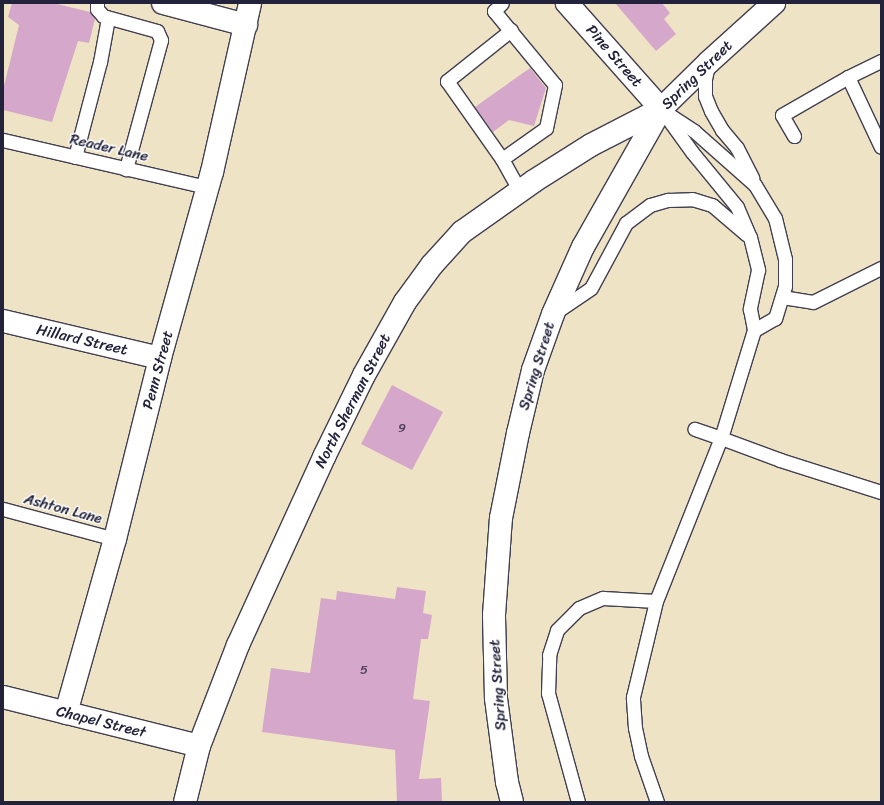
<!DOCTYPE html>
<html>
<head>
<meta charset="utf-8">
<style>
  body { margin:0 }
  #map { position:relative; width:884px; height:805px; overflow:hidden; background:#efe3c5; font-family:Sriracha,sans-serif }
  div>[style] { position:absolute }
  .building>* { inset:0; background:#d5a7ca }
  .roads { filter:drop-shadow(1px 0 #413f50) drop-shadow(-1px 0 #413f50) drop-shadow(0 1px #413f50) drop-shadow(0 -1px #413f50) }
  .lane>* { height:13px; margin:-6.5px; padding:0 6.5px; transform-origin:6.5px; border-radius:6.5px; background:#fff }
  .street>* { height:22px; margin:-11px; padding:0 11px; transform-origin:11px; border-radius:11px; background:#fff }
  .primary>* { height:22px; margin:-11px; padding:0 11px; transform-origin:11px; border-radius:11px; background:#fff }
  span { translate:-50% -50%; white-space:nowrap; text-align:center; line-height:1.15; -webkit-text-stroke:3px #fff; paint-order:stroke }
  .number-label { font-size:13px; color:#4f435f }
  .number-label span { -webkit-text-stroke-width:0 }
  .street-label { font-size:15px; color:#22223b }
  .frame { position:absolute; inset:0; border:4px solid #22223b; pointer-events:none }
</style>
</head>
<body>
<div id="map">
  <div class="building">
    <i style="clip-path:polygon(12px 3px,53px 3px,90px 12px,95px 19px,89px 43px,78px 41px,52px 122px,3px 110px,3px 90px,19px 25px,8px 17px)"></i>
    <i style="clip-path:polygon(615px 3px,662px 3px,670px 13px,664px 19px,676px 34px,656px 51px)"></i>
    <i style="clip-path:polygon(530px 68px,546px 88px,534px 126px,509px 120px,493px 132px,475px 107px)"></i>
    <i style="clip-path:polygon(392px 385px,443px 412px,412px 470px,361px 444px)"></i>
    <i style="clip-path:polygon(397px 587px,426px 591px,423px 613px,432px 615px,428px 639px,421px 639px,413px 699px,430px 701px,419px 779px,441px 778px,442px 802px,397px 802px,395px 750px,262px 732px,271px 668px,310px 673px,321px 598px,336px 600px,337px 591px,395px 599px)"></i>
  </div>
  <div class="roads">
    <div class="lane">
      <i style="left:97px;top:3px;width:6px;rotate:90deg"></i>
      <i style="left:97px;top:9px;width:9px;rotate:49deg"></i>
      <i style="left:103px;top:16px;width:56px;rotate:15.5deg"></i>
      <i style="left:157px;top:31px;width:10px;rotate:66deg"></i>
      <i style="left:161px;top:40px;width:134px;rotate:105.2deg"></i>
      <i style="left:511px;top:30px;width:82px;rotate:141.4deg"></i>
      <i style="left:447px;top:81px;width:95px;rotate:54.8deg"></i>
      <i style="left:502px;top:159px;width:37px;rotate:61deg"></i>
      <i style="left:708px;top:65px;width:14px;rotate:102deg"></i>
      <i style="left:705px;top:79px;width:17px;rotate:90deg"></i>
      <i style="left:705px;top:96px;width:16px;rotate:68deg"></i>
      <i style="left:711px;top:111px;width:22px;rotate:60deg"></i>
      <i style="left:722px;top:130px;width:23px;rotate:50deg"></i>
      <i style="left:737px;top:148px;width:34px;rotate:63deg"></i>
      <i style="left:848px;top:77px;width:77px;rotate:64.8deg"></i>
      <i style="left:661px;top:109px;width:53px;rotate:54.2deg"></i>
      <i style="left:692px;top:152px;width:71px;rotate:50.7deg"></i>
      <i style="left:737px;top:207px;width:33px;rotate:67deg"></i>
      <i style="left:750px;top:237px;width:34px;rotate:76deg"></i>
      <i style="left:758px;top:270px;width:40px;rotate:102deg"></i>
      <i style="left:750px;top:309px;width:21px;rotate:79deg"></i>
      <i style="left:754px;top:330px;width:113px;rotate:107deg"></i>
      <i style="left:721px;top:438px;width:28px;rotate:-161deg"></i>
      <i style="left:668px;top:114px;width:31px;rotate:33deg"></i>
      <i style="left:694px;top:131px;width:81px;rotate:41.5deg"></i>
      <i style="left:755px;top:185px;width:39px;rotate:59deg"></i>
      <i style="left:775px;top:218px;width:42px;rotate:76.3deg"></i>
      <i style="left:785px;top:259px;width:27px;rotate:90deg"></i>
      <i style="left:785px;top:286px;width:34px;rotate:107deg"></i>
      <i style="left:775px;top:318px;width:24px;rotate:150deg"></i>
      <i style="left:794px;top:136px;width:24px;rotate:-120deg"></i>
      <i style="left:782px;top:115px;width:76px;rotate:-29.9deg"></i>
      <i style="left:848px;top:77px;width:37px;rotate:-26deg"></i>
      <i style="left:3px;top:140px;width:209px;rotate:13deg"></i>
      <i style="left:75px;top:157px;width:98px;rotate:-75.3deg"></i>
      <i style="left:100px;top:62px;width:45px;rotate:-79.7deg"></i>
      <i style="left:502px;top:159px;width:54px;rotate:-35.2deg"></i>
      <i style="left:546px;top:128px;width:44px;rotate:-78.2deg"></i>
      <i style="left:555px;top:85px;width:96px;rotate:-129.5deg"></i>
      <i style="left:494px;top:11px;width:11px;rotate:-45deg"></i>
      <i style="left:782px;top:297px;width:31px;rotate:9deg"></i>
      <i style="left:813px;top:302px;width:76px;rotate:-26.6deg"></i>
      <i style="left:556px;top:312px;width:42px;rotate:-34.4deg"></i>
      <i style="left:591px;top:288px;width:74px;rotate:-61.7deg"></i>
      <i style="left:626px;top:223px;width:30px;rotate:-37deg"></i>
      <i style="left:650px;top:205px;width:19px;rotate:-16deg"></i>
      <i style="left:668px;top:200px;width:24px;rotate:-2deg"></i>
      <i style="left:692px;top:199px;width:21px;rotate:17deg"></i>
      <i style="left:712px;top:205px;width:45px;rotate:40.5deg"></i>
      <i style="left:3px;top:509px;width:116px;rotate:15deg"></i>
      <i style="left:578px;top:802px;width:113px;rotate:-105.4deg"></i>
      <i style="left:548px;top:693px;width:38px;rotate:-88deg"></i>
      <i style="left:549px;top:655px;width:26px;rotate:-72deg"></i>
      <i style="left:557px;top:630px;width:31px;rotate:-45deg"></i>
      <i style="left:579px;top:608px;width:26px;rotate:-23deg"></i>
      <i style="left:603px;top:598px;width:53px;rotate:3.2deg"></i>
      <i style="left:657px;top:802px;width:49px;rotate:-109.2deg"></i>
      <i style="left:641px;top:756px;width:29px;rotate:-102deg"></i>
      <i style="left:635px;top:728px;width:31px;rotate:-94deg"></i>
      <i style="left:633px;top:697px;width:99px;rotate:-76.5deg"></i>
      <i style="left:656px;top:601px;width:175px;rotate:-68.3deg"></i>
      <i style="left:721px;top:438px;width:63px;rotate:20.4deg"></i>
      <i style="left:780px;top:460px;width:106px;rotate:17.6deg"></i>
    </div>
    <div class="street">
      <i style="left:163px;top:3px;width:86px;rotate:14.8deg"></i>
      <i style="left:3px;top:321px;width:161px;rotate:13.3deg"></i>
      <i style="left:3px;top:697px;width:202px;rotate:14deg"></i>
      <i style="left:66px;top:713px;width:181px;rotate:-74.3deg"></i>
      <i style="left:115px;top:539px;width:187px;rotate:-76deg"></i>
      <i style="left:160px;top:358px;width:193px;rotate:-74.4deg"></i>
      <i style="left:212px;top:172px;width:173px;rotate:-77.3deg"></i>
      <i style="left:185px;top:802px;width:58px;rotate:-76deg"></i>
      <i style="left:199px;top:746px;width:108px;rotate:-68.9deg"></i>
      <i style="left:238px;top:645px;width:207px;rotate:-65.4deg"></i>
      <i style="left:324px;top:457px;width:91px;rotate:-64deg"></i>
      <i style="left:364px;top:375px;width:84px;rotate:-60.7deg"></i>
      <i style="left:405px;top:302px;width:46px;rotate:-53.9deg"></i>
      <i style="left:432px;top:265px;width:45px;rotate:-47.7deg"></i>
      <i style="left:462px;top:232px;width:88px;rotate:-35.3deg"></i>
      <i style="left:534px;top:181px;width:67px;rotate:-32.3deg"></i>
      <i style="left:591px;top:145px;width:79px;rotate:-27.2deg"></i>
      <i style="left:661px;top:109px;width:142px;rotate:-131.6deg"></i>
    </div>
    <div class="primary">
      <i style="left:512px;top:802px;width:21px;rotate:-104deg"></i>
      <i style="left:507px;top:782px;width:85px;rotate:-97.5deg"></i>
      <i style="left:496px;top:698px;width:83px;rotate:-91.4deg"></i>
      <i style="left:494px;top:615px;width:97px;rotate:-85.9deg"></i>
      <i style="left:501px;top:518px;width:87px;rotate:-78.7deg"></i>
      <i style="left:518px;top:433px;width:65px;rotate:-76.6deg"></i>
      <i style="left:533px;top:370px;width:59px;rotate:-70.3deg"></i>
      <i style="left:553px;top:314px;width:73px;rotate:-65.9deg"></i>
      <i style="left:583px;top:247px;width:159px;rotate:-60.5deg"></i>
      <i style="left:661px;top:109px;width:67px;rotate:-44.4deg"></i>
      <i style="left:709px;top:62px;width:88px;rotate:-42.2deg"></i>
    </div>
  </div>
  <div class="number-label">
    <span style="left:402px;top:428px">9</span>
    <span style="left:364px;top:670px">5</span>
  </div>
  <div class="street-label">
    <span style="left:614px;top:56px;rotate:49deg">Pine Street</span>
    <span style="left:697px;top:75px;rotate:-44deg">Spring Street</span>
    <span style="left:109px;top:148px;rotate:13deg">Reader Lane</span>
    <span style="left:82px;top:340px;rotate:13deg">Hillard Street</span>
    <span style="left:537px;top:366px;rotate:-73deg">Spring Street</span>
    <span style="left:158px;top:370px;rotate:-75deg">Penn Street</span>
    <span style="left:353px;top:401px;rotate:-63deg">North Sherman Street</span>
    <span style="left:63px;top:509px;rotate:15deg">Ashton Lane</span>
    <span style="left:498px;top:685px;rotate:-94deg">Spring Street</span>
    <span style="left:101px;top:722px;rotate:14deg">Chapel Street</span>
  </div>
  <div class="frame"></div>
</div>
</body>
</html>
